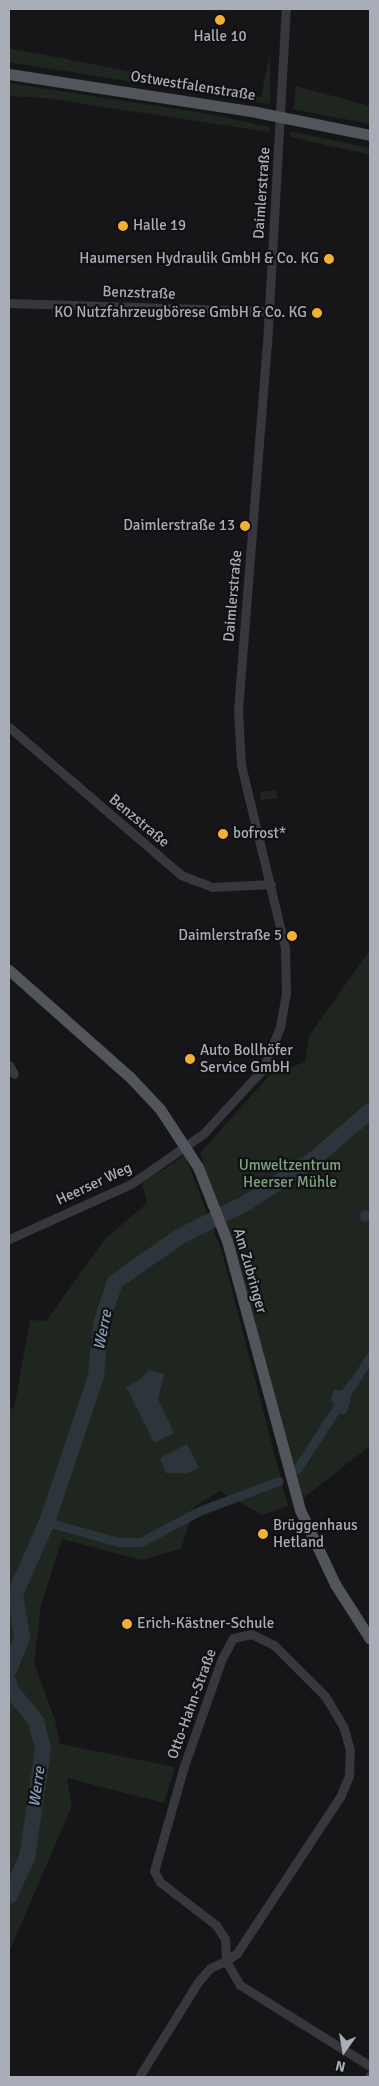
<!DOCTYPE html>
<html>
<head>
<meta charset="utf-8">
<style>
  body { margin:0 }
  #map { position:relative; width:379px; height:2086px; overflow:hidden; background:#161618; font-family:Signika,sans-serif }
  div>[style] { position:absolute }
  .green>* { inset:0; background:#1e261f }
  .water>* { inset:0; background:#2c353c }
  .round { border-radius:50% }
  .canal>* { height:9px; margin:-4.5px; padding:0 4.5px; transform-origin:4.5px; border-radius:4.5px; background:#2c353c }
  .river>* { height:16px; margin:-8px; padding:0 8px; transform-origin:8px; border-radius:8px; background:#2c353c }
  .minor>* { height:9px; margin:-4.5px; padding:0 4.5px; transform-origin:4.5px; border-radius:4.5px; background:#37383d }
  .major>* { height:11px; margin:-5.5px; padding:0 5.5px; transform-origin:5.5px; border-radius:5.5px; background:#53555c }
  .major-bridge>* { height:11px; margin:-5.5px; padding:0 5.5px; transform-origin:5.5px; border-radius:5.5px; background:#53555c }
  .dots>* { width:14px; height:14px; translate:-50% -50%; box-sizing:border-box; border:2px solid #111113; border-radius:50% }
  span { translate:-50% -50%; white-space:nowrap; text-align:center; line-height:1.15; -webkit-text-stroke:4.5px #111113; paint-order:stroke }
  .poi-label { font-size:15px; color:#a8adb8 }
  .left { translate:0 -50%; text-align:left }
  .right { translate:-100% -50%; text-align:right }
  .street-label { font-size:15px; color:#a8adb8 }
  .park-label { font-size:15px; color:#7fa381 }
  .water-label { font-size:16px; color:#7f9bb3; font-style:italic }
  .frame { position:absolute; inset:0; border:10px solid #a8adb8; pointer-events:none }
  .north { position:absolute; left:319px; top:2026px; width:50px; height:50px; -webkit-text-stroke:4px #111113; paint-order:stroke; rotate:193deg; font-size:14px; font-weight:700; line-height:20px; text-align:center; color:#a8adb8 }
  .north::after { content:''; display:block; margin:auto; width:18px; height:22px; background:#a8adb8; clip-path:polygon(50% 0,100% 100%,50% 72%,0 100%) }
</style>
</head>
<body>
<div id="map">
  <div class="green">
    <i style="clip-path:polygon(9px 48px,261px 97px,270px 53px,270px 104px,9px 62px)"></i>
    <i style="clip-path:polygon(9px 83px,203px 113px,270px 127px,269px 132px,44px 98px,9px 96px)"></i>
    <i style="clip-path:polygon(296px 86px,370px 106px,370px 124px,293px 109px)"></i>
    <i style="clip-path:polygon(290px 131px,370px 148px,370px 155px,291px 137px)"></i>
    <i style="clip-path:polygon(276px 790px,277px 798px,261px 800px,260px 792px)"></i>
    <i style="clip-path:polygon(370px 950px,370px 1446px,303px 1498px,200px 1153px,270px 1075px,305px 1062px,309px 1036px)"></i>
    <i style="clip-path:polygon(185px 1155px,222px 1252px,288px 1506px,262px 1515px,220px 1491px,195px 1506px,181px 1549px,141px 1560px,62px 1539px,41px 1606px,34px 1663px,55px 1720px,60px 1744px,175px 1767px,164px 1803px,67px 1778px,72px 1806px,9px 1952px,9px 1408px,14px 1409px,30px 1320px,46px 1321px,105px 1239px,147px 1203px,142px 1183px)"></i>
  </div>
  <div class="water">
    <i class="round" style="left:359px;top:1210px;width:12px;height:12px"></i>
    <i style="clip-path:polygon(149px 1370px,164px 1374px,158px 1399px,174px 1433px,154px 1443px,126px 1387px,142px 1378px)"></i>
    <i style="clip-path:polygon(349px 1380px,354px 1383px,346px 1394px,351px 1400px,346px 1414px,338px 1414px,331px 1399px,334px 1390px,342px 1390px)"></i>
    <i style="clip-path:polygon(187px 1444px,199px 1468px,187px 1473px,166px 1473px,160px 1458px)"></i>
  </div>
  <div class="canal">
    <i style="left:297px;top:1469px;width:134px;rotate:-56.9deg"></i>
    <i style="left:47px;top:1522px;width:74px;rotate:15.7deg"></i>
    <i style="left:118px;top:1542px;width:23px"></i>
    <i style="left:141px;top:1542px;width:66px;rotate:-28.1deg"></i>
    <i style="left:199px;top:1511px;width:85px;rotate:-20.6deg"></i>
  </div>
  <div class="river">
    <i style="left:9px;top:1670px;width:35px;rotate:-68deg"></i>
    <i style="left:22px;top:1637px;width:44px;rotate:-99.2deg"></i>
    <i style="left:15px;top:1594px;width:79px;rotate:-66deg"></i>
    <i style="left:47px;top:1522px;width:154px;rotate:-71.4deg"></i>
    <i style="left:96px;top:1376px;width:52px;rotate:-84.5deg"></i>
    <i style="left:101px;top:1324px;width:44px;rotate:-71.6deg"></i>
    <i style="left:115px;top:1282px;width:78px;rotate:-35.1deg"></i>
    <i style="left:179px;top:1237px;width:75px;rotate:-26.9deg"></i>
    <i style="left:246px;top:1203px;width:80px;rotate:-32.7deg"></i>
    <i style="left:313px;top:1160px;width:75px;rotate:-40.7deg"></i>
    <i style="left:9px;top:1683px;width:6px;rotate:81deg"></i>
    <i style="left:10px;top:1689px;width:41px;rotate:50.9deg"></i>
    <i style="left:36px;top:1721px;width:29px;rotate:76deg"></i>
    <i style="left:43px;top:1749px;width:110px;rotate:98.4deg"></i>
    <i style="left:27px;top:1858px;width:42px;rotate:115.3deg"></i>
  </div>
  <div class="minor">
    <i style="left:9px;top:303px;width:260px;rotate:1.8deg"></i>
    <i style="left:9px;top:727px;width:227px;rotate:40.7deg"></i>
    <i style="left:181px;top:875px;width:33px;rotate:21deg"></i>
    <i style="left:212px;top:887px;width:59px;rotate:-2.9deg"></i>
    <i style="left:9px;top:1065px;width:10px;rotate:61deg"></i>
    <i style="left:9px;top:1239px;width:134px;rotate:-24.3deg"></i>
    <i style="left:131px;top:1184px;width:88px;rotate:-34.8deg"></i>
    <i style="left:203px;top:1134px;width:88px;rotate:-47.3deg"></i>
    <i style="left:263px;top:1069px;width:45px;rotate:-68deg"></i>
    <i style="left:280px;top:1027px;width:35px;rotate:-80deg"></i>
    <i style="left:286px;top:993px;width:45px;rotate:-91.3deg"></i>
    <i style="left:285px;top:948px;width:188px;rotate:-103.5deg"></i>
    <i style="left:241px;top:765px;width:55px;rotate:-93.1deg"></i>
    <i style="left:238px;top:710px;width:366px;rotate:-85.5deg"></i>
    <i style="left:267px;top:345px;width:337px;rotate:-86.8deg"></i>
    <i style="left:139px;top:2077px;width:112px;rotate:-58.2deg"></i>
    <i style="left:198px;top:1982px;width:18px;rotate:-49deg"></i>
    <i style="left:210px;top:1968px;width:17px;rotate:-24deg"></i>
    <i style="left:226px;top:1961px;width:14px;rotate:-36deg"></i>
    <i style="left:237px;top:1953px;width:189px;rotate:-56.6deg"></i>
    <i style="left:341px;top:1795px;width:22px;rotate:-68deg"></i>
    <i style="left:349px;top:1775px;width:25px;rotate:-88deg"></i>
    <i style="left:350px;top:1750px;width:25px;rotate:-106deg"></i>
    <i style="left:343px;top:1726px;width:35px;rotate:-121deg"></i>
    <i style="left:325px;top:1696px;width:72px;rotate:-135deg"></i>
    <i style="left:274px;top:1645px;width:25px;rotate:-154deg"></i>
    <i style="left:251px;top:1634px;width:18px;rotate:167deg"></i>
    <i style="left:233px;top:1638px;width:26px;rotate:118deg"></i>
    <i style="left:221px;top:1661px;width:111px;rotate:109.4deg"></i>
    <i style="left:184px;top:1766px;width:109px;rotate:105.9deg"></i>
    <i style="left:154px;top:1871px;width:13px;rotate:61deg"></i>
    <i style="left:160px;top:1882px;width:71px;rotate:37.5deg"></i>
    <i style="left:216px;top:1925px;width:17px;rotate:57deg"></i>
    <i style="left:225px;top:1939px;width:22px;rotate:87deg"></i>
    <i style="left:226px;top:1961px;width:28px;rotate:60deg"></i>
    <i style="left:240px;top:1985px;width:153px;rotate:31.9deg"></i>
    <i style="left:369px;top:2077px;width:2px;rotate:-63deg"></i>
  </div>
  <div class="major">
    <i style="left:9px;top:74px;width:250px;rotate:8.7deg"></i>
    <i style="left:306px;top:122px;width:65px;rotate:11.5deg"></i>
    <i style="left:9px;top:970px;width:160px;rotate:41.5deg"></i>
    <i style="left:129px;top:1076px;width:45px;rotate:46.8deg"></i>
    <i style="left:160px;top:1109px;width:69px;rotate:56.8deg"></i>
    <i style="left:198px;top:1167px;width:79px;rotate:68.6deg"></i>
    <i style="left:227px;top:1241px;width:279px;rotate:74.8deg"></i>
    <i style="left:300px;top:1510px;width:82px;rotate:64.7deg"></i>
    <i style="left:335px;top:1584px;width:65px;rotate:57.5deg"></i>
  </div>
  <div class="major-bridge">
    <i style="left:256px;top:112px;width:51px;rotate:11.3deg"></i>
  </div>
  <div class="dots">
    <i style="left:220px;top:20px;background:#f2b134"></i>
    <i style="left:123px;top:226px;background:#f2b134"></i>
    <i style="left:329px;top:259px;background:#f2b134"></i>
    <i style="left:317px;top:313px;background:#f2b134"></i>
    <i style="left:245px;top:526px;background:#f2b134"></i>
    <i style="left:223px;top:834px;background:#f2b134"></i>
    <i style="left:292px;top:936px;background:#f2b134"></i>
    <i style="left:190px;top:1059px;background:#f2b134"></i>
    <i style="left:263px;top:1534px;background:#f2b134"></i>
    <i style="left:127px;top:1624px;background:#f2b134"></i>
  </div>
  <div class="poi-label">
    <span style="left:220px;top:37px">Halle 10</span>
    <span class="left" style="left:133px;top:226px">Halle 19</span>
    <span class="right" style="left:319px;top:259px">Haumersen Hydraulik GmbH &amp; Co. KG</span>
    <span class="right" style="left:307px;top:313px">KO Nutzfahrzeugbörese GmbH &amp; Co. KG</span>
    <span class="right" style="left:235px;top:526px">Daimlerstraße 13</span>
    <span class="left" style="left:233px;top:834px">bofrost*</span>
    <span class="right" style="left:282px;top:936px">Daimlerstraße 5</span>
    <span class="left" style="left:200px;top:1059px">Auto Bollhöfer<br>Service GmbH</span>
    <span class="left" style="left:273px;top:1534px">Brüggenhaus<br>Hetland</span>
    <span class="left" style="left:137px;top:1624px">Erich-Kästner-Schule</span>
  </div>
  <div class="street-label">
    <span style="left:193px;top:86px;rotate:9deg">Ostwestfalenstraße</span>
    <span style="left:262px;top:193px;rotate:-86deg">Daimlerstraße</span>
    <span style="left:139px;top:293px;rotate:2deg">Benzstraße</span>
    <span style="left:233px;top:596px;rotate:-85deg">Daimlerstraße</span>
    <span style="left:139px;top:821px;rotate:40deg">Benzstraße</span>
    <span style="left:94px;top:1184px;rotate:-25deg">Heerser Weg</span>
    <span style="left:250px;top:1271px;rotate:74deg">Am Zubringer</span>
    <span style="left:192px;top:1704px;rotate:-70deg">Otto-Hahn-Straße</span>
  </div>
  <div class="park-label">
    <span style="left:290px;top:1174px">Umweltzentrum<br>Heerser Mühle</span>
  </div>
  <div class="water-label">
    <span style="left:103px;top:1330px;rotate:-79deg">Werre</span>
    <span style="left:37px;top:1787px;rotate:-82deg">Werre</span>
  </div>
  <div class="frame"></div>
  <div class="north">N</div>
</div>
</body>
</html>
